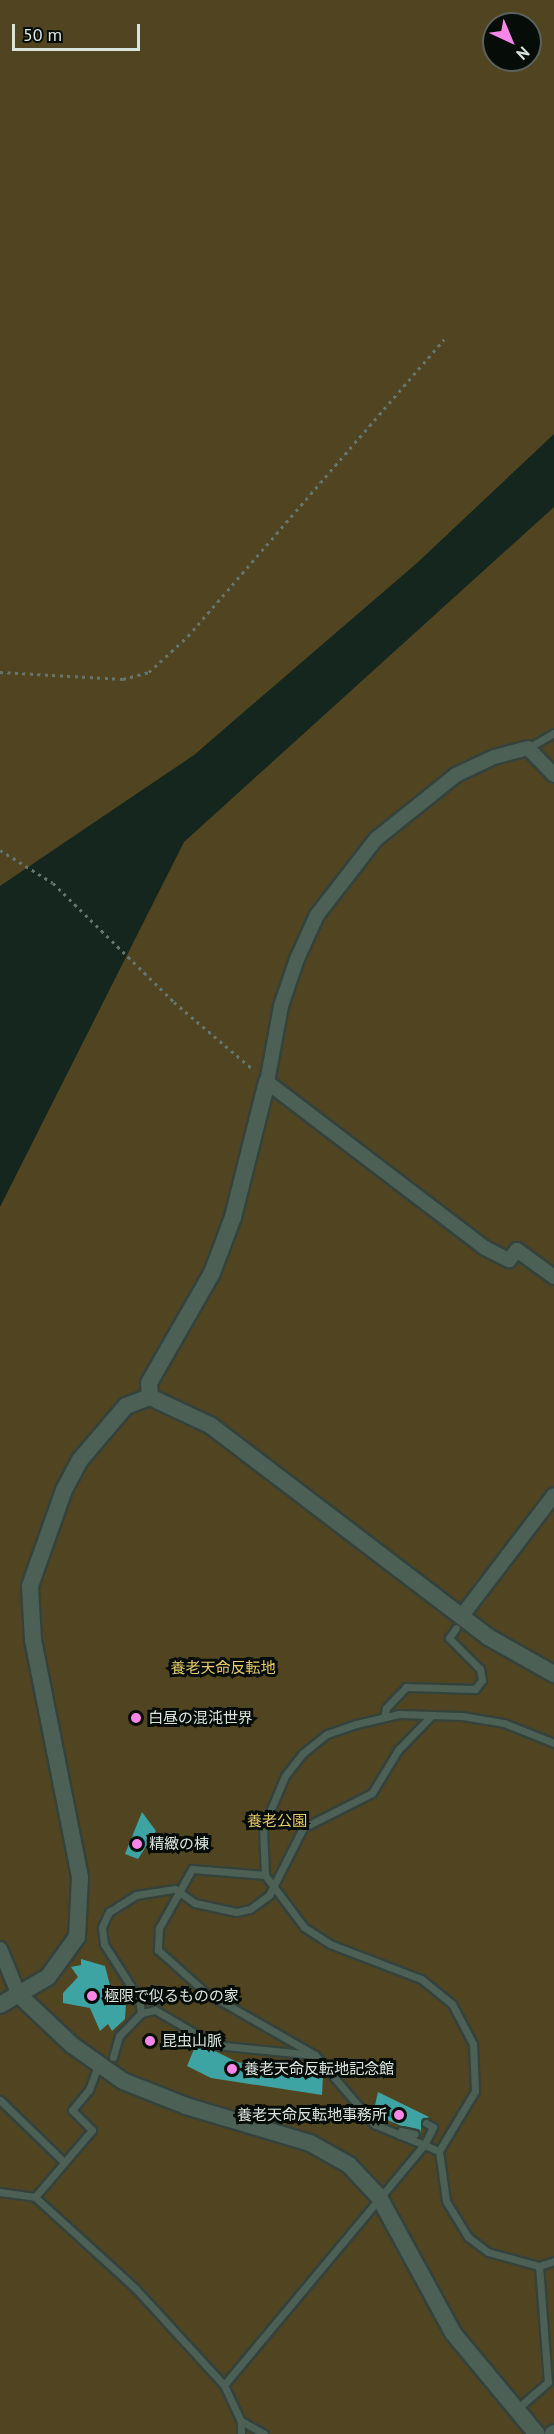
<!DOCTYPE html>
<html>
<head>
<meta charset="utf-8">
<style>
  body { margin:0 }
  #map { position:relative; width:554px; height:2434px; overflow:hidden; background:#14261d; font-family:"PT Sans","Noto Sans JP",sans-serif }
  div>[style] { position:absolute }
  .green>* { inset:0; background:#514521 }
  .building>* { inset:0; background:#3ea3a3 }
  .path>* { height:3px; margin-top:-1.5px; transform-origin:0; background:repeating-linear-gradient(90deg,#66756d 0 3px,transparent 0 7.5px) }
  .roads { filter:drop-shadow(2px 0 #35423b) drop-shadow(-2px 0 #35423b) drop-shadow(0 2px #35423b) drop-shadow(0 -2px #35423b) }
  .service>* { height:7px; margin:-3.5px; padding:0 3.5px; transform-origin:3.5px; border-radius:3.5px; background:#4c6055 }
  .minor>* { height:14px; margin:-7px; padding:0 7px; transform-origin:7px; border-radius:7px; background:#4c6055 }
  .tertiary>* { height:16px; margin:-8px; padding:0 8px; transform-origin:8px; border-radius:8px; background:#4c6055 }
  .dots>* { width:16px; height:16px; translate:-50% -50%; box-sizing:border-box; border:3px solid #060d09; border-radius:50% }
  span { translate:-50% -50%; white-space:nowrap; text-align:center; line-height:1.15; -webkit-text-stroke:6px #060d09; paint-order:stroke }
  .park-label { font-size:15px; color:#e9ca69 }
  .poi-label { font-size:15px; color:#dae5df }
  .left { translate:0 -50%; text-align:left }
  .right { translate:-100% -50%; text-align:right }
  .north { position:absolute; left:482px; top:12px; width:60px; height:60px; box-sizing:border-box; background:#060d09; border:2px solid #5b635f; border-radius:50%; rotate:136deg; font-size:16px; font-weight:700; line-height:24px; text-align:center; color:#dae5df }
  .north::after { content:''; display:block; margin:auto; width:21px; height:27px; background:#f987e8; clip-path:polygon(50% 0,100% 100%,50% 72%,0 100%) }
  .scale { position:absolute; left:12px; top:24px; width:128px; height:27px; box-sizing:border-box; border:3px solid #dae5df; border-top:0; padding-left:8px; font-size:18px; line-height:21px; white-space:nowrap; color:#dae5df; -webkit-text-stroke:4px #060d09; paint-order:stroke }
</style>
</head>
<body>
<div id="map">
  <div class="green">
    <i style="clip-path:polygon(evenodd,0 0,554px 0,554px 434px,417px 563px,194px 755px,0 886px,0 0,494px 24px,530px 24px,530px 60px,494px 60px,494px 24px)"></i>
    <i style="clip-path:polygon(554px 507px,554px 2434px,0 2434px,0 1207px,184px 842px)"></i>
  </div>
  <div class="building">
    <i style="clip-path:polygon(142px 1812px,156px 1831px,138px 1859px,125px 1854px)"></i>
    <i style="clip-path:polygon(81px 1959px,105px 1966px,112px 1993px,120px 1992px,126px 2003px,125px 2019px,112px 2031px,108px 2024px,100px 2031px,90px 2008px,63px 2003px,63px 1993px,78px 1977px,71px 1967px,81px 1965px)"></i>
    <i style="clip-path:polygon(197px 2042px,237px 2062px,323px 2075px,322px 2095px,211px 2078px,187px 2066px)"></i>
    <i style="clip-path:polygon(378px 2092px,429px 2117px,421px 2121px,421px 2134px,373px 2114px)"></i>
  </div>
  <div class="path">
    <i style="left:0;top:672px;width:123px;rotate:3.3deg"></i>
    <i style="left:123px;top:679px;width:27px;rotate:-15deg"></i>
    <i style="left:149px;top:672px;width:53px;rotate:-42.7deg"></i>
    <i style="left:188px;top:636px;width:392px;rotate:-49.2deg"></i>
    <i style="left:0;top:850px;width:62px;rotate:31.9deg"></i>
    <i style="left:53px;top:883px;width:170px;rotate:44.5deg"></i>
    <i style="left:174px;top:1002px;width:105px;rotate:40.4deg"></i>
  </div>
  <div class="roads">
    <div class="service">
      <i style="left:528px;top:748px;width:30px;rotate:-30deg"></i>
      <i style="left:384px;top:1717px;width:9px;rotate:-77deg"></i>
      <i style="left:386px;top:1708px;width:29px;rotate:-46deg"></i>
      <i style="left:406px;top:1687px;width:69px;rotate:1.7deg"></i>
      <i style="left:475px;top:1689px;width:11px;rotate:-52deg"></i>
      <i style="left:482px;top:1680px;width:11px;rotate:-100deg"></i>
      <i style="left:480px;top:1669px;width:44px;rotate:-135deg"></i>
      <i style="left:449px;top:1638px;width:12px;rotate:-55deg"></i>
      <i style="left:265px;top:1875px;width:73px;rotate:-175.3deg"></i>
      <i style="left:192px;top:1869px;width:68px;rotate:119.2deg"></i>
      <i style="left:159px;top:1928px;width:22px;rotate:93deg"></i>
      <i style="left:158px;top:1950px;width:63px;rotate:41.8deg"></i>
      <i style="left:205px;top:1992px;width:127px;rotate:29.8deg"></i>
      <i style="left:141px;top:2013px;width:14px;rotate:-12deg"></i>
      <i style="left:155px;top:2010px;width:69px;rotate:30.3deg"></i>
      <i style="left:215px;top:2045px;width:100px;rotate:5.7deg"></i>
      <i style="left:315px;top:2055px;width:91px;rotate:49.5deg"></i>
      <i style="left:374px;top:2124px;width:70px;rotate:22.6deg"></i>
      <i style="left:439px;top:2151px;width:50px;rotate:82deg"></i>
      <i style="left:446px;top:2201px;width:42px;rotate:58.6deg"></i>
      <i style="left:468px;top:2237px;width:25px;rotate:37deg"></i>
      <i style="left:488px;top:2252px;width:53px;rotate:15.4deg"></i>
      <i style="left:539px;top:2266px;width:116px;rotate:85.6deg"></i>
      <i style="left:548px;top:2382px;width:40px;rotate:139deg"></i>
      <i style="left:113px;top:2057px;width:22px;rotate:-74deg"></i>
      <i style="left:119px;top:2036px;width:32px;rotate:-46deg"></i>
      <i style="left:141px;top:2013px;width:14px;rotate:-98deg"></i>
      <i style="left:139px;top:1999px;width:65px;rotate:-122.5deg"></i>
      <i style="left:104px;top:1944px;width:17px;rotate:-97deg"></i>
      <i style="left:102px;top:1927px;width:17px;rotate:-65deg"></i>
      <i style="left:109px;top:1912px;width:32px;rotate:-32deg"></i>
      <i style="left:136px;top:1895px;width:39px;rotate:-9deg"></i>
      <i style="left:175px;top:1889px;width:24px;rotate:35deg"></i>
      <i style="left:195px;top:1903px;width:42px;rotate:12.4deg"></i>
      <i style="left:236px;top:1912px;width:14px;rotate:-12deg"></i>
      <i style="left:250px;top:1909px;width:24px;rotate:-36deg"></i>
      <i style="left:269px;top:1895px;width:75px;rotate:-63.1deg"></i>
      <i style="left:303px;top:1828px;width:77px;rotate:-26.9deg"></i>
      <i style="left:372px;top:1793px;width:50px;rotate:-58.8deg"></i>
      <i style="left:398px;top:1750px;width:49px;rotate:-45.8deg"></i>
      <i style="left:0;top:2100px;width:89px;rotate:44.1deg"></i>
      <i style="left:399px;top:2135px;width:4px;rotate:-63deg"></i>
      <i style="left:401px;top:2131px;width:14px;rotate:12deg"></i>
      <i style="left:439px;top:2151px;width:70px;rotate:-59deg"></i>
      <i style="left:475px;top:2091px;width:47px;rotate:-92.4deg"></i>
      <i style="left:473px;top:2044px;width:45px;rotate:-117.7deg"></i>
      <i style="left:452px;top:2004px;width:40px;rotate:-141deg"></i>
      <i style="left:421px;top:1979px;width:97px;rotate:-159deg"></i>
      <i style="left:330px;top:1944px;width:31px;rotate:-147deg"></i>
      <i style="left:304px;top:1927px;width:65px;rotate:-126.9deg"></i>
      <i style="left:265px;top:1875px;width:47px;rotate:-92.4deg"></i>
      <i style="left:263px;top:1828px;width:56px;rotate:-67.1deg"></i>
      <i style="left:285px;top:1776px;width:28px;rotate:-52deg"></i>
      <i style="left:302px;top:1754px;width:32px;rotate:-39deg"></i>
      <i style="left:327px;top:1734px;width:31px;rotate:-19deg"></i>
      <i style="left:356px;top:1724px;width:44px;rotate:-13.1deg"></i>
      <i style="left:399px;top:1714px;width:63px;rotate:1.8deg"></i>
      <i style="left:462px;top:1716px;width:43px;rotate:9.5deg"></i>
      <i style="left:504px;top:1723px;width:54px;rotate:21.8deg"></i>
      <i style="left:0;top:2192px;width:35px;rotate:8deg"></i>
      <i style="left:35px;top:2197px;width:135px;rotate:42.3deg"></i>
      <i style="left:135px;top:2288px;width:132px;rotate:47.5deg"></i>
      <i style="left:224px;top:2385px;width:40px;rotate:65deg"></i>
      <i style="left:241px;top:2421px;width:13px;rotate:90deg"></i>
      <i style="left:35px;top:2197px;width:88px;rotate:-49.6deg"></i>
      <i style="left:92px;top:2130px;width:28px;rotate:-135deg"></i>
      <i style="left:72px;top:2110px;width:26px;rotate:-50deg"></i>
      <i style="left:89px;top:2090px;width:27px;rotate:-70deg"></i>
      <i style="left:539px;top:2266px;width:16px;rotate:-18deg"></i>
      <i style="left:224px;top:2385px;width:312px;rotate:-50.2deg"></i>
      <i style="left:424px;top:2145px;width:20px;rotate:-63deg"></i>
      <i style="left:433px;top:2127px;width:8px;rotate:-150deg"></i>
      <i style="left:241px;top:2421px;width:26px;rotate:29deg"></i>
    </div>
    <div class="minor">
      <i style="left:554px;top:775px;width:37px;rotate:-134deg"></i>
      <i style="left:528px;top:748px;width:35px;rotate:165deg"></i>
      <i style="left:494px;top:757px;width:42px;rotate:154.7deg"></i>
      <i style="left:456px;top:775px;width:102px;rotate:141.3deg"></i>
      <i style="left:376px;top:839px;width:96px;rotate:127.8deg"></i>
      <i style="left:317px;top:915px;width:48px;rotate:114.4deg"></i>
      <i style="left:297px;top:959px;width:50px;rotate:108.8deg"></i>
      <i style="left:281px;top:1006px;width:77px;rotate:100.4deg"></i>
      <i style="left:267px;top:1082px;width:274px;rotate:37.3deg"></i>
      <i style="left:485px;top:1248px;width:27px;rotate:27deg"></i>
      <i style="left:509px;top:1260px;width:13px;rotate:-51deg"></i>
      <i style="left:517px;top:1250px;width:46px;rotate:36.1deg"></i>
      <i style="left:461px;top:1617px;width:153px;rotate:-52.7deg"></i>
      <i style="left:0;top:1949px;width:50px;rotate:67.6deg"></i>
    </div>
    <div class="tertiary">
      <i style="left:150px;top:1397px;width:14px;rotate:-94deg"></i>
      <i style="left:149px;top:1383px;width:127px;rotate:-60.2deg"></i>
      <i style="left:212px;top:1273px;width:60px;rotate:-69.4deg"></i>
      <i style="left:233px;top:1217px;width:139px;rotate:-75.9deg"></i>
      <i style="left:19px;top:1995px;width:73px;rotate:43.3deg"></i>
      <i style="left:72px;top:2045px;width:62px;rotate:35.2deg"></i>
      <i style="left:123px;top:2081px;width:68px;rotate:21.6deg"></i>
      <i style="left:186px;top:2106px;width:129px;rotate:16.6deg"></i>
      <i style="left:310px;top:2143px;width:45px;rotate:29.4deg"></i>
      <i style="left:349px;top:2165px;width:44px;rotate:46.8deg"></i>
      <i style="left:379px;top:2197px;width:155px;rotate:61.4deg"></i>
      <i style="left:453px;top:2333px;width:131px;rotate:50.3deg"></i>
      <i style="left:0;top:2005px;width:56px;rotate:-30.3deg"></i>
      <i style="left:48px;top:1977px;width:49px;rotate:-54.1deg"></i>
      <i style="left:77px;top:1937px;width:60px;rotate:-87.1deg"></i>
      <i style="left:80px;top:1877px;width:242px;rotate:-101.2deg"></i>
      <i style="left:33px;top:1640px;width:54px;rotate:-93.2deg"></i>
      <i style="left:30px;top:1586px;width:102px;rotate:-70.5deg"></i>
      <i style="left:64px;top:1490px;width:34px;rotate:-62deg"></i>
      <i style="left:80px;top:1460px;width:71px;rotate:-49.6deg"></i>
      <i style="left:126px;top:1406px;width:26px;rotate:-21deg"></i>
      <i style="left:150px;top:1397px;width:66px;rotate:25deg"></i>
      <i style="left:210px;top:1425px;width:350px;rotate:37.3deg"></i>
      <i style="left:488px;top:1637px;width:76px;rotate:29.3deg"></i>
      <i style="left:553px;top:2434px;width:1px;rotate:-45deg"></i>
    </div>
  </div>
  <div class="dots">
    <i style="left:136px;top:1718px;background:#f987e8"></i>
    <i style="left:137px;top:1844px;background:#f987e8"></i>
    <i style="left:92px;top:1996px;background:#f987e8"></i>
    <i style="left:150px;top:2041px;background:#f987e8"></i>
    <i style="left:232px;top:2069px;background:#f987e8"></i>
    <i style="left:399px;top:2115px;background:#f987e8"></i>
  </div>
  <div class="park-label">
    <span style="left:223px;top:1668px">養老天命反転地</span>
    <span style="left:277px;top:1821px">養老公園</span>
  </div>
  <div class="poi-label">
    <span class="left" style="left:148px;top:1718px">白昼の混沌世界</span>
    <span class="left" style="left:149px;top:1844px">精緻の棟</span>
    <span class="left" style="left:104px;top:1996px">極限で似るものの家</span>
    <span class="left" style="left:162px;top:2041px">昆虫山脈</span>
    <span class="left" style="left:244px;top:2069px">養老天命反転地記念館</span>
    <span class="right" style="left:387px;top:2115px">養老天命反転地事務所</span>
  </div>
  <div class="north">N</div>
  <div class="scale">50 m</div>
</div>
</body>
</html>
